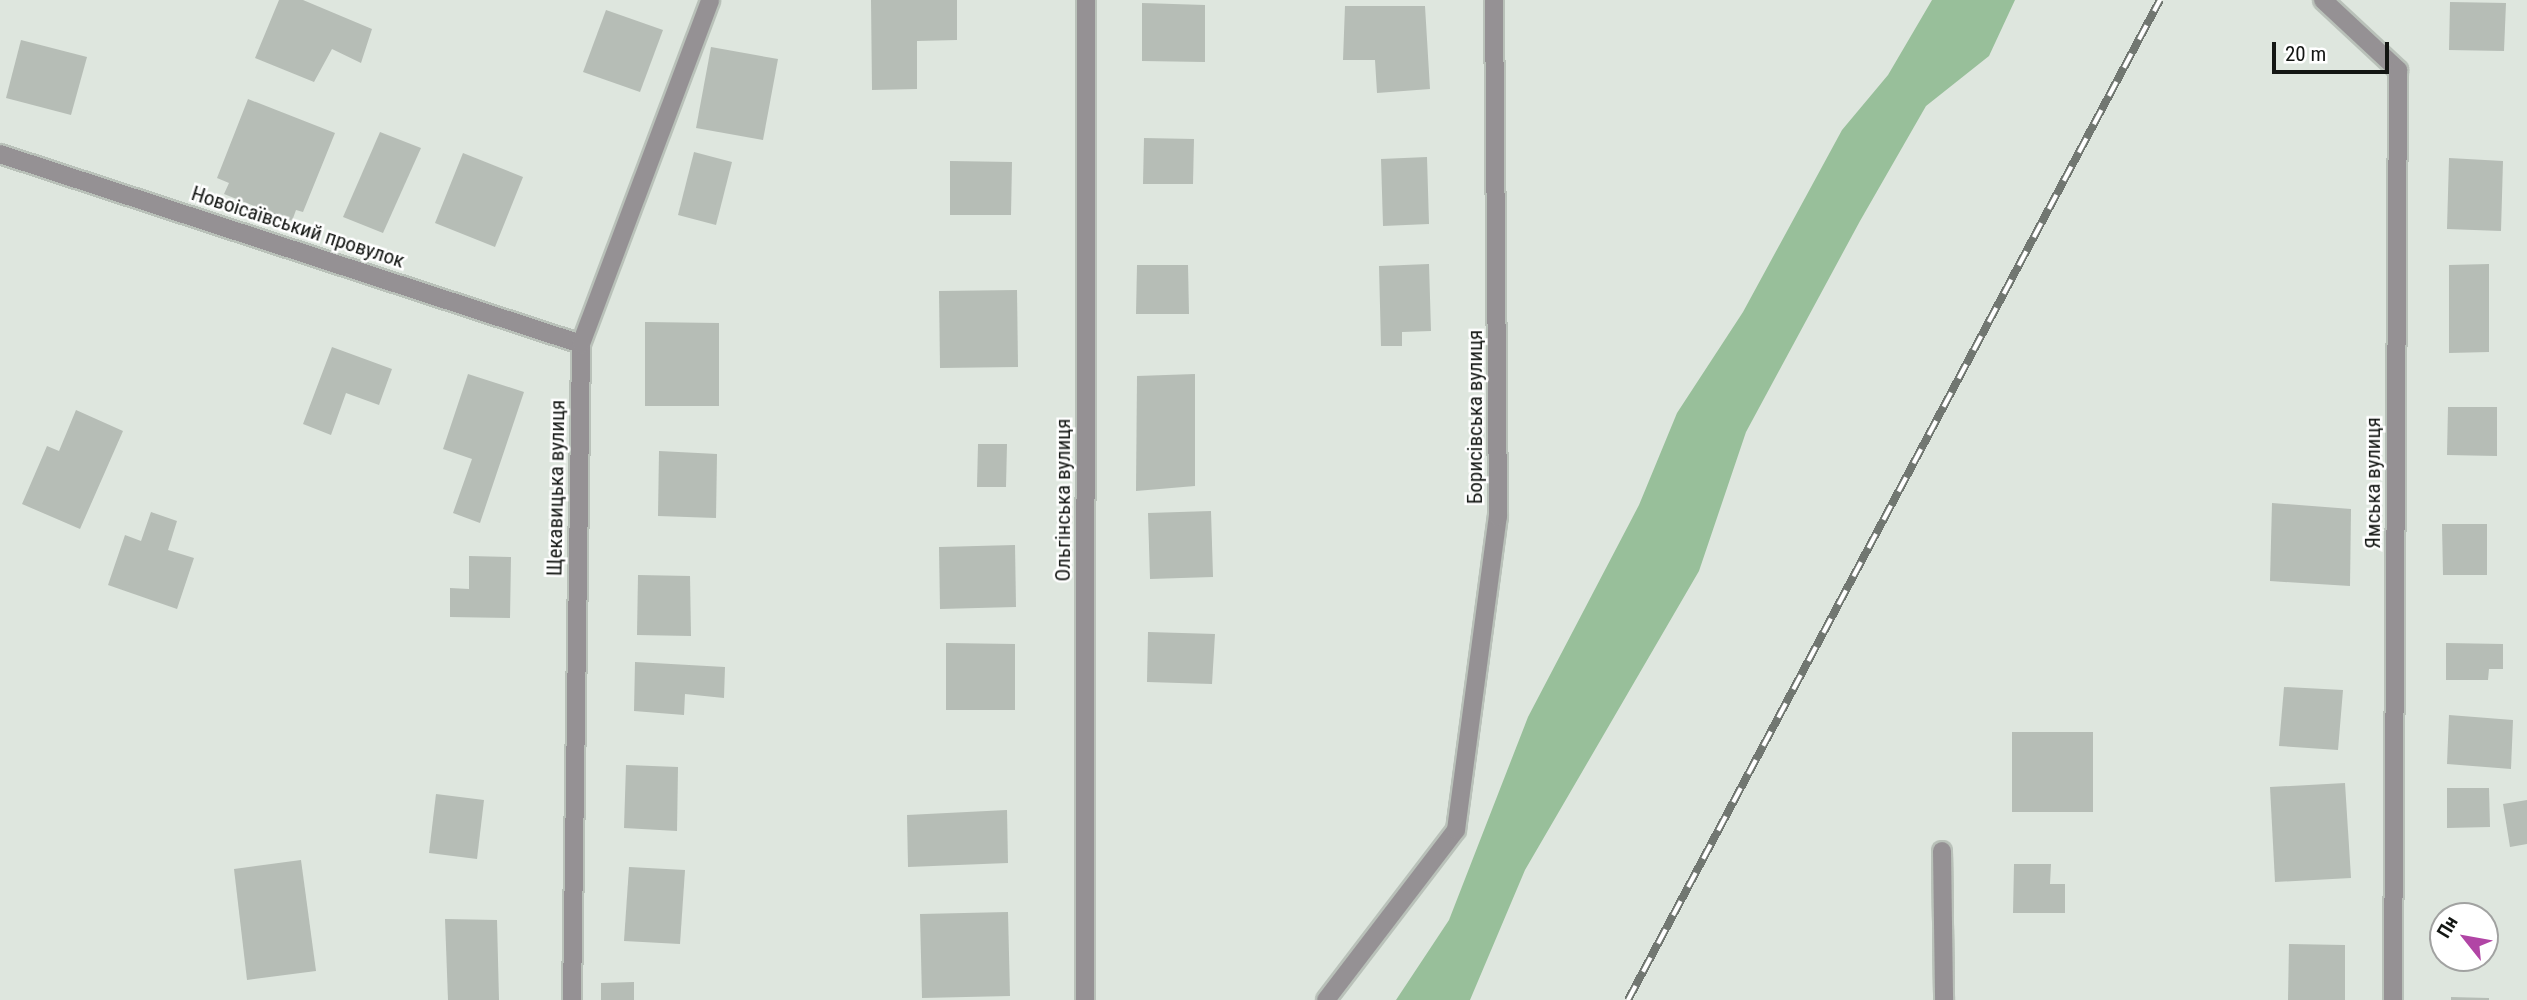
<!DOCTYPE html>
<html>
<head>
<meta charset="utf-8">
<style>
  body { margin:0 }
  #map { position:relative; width:2527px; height:1000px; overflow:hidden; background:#dee6de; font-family:"Roboto Condensed",sans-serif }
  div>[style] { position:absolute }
  .green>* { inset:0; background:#98bf9a }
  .building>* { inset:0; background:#b6bdb6 }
  .roads { filter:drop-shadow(2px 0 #b9c1b9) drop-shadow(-2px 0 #b9c1b9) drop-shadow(0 2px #b9c1b9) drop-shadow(0 -2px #b9c1b9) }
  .street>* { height:18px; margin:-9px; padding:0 9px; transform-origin:9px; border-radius:9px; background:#959194 }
  .rail>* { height:8px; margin-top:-4px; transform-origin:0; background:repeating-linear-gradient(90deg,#fff 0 16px,#717771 0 32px); box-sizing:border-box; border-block:2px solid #717771 }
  span { translate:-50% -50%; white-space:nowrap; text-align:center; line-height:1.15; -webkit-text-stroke:5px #fff; paint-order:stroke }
  .street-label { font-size:21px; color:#131613 }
  .north { position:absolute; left:2429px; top:902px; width:70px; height:70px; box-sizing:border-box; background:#fff; border:2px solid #a1a2a1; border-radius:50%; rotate:301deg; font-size:19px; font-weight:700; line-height:28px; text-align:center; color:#131613 }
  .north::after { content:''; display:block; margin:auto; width:24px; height:32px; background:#b145a5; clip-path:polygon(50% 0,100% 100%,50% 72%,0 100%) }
  .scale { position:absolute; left:2272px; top:42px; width:117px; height:32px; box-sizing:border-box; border:4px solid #131613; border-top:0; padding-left:9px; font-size:21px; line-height:24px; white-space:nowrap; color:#131613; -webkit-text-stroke:5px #fff; paint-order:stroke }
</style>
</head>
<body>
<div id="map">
  <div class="green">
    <i style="clip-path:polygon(1932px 0,2015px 0,1989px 56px,1926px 106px,1860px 221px,1746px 432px,1699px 571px,1525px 870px,1470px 1000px,1396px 1000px,1449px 920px,1528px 717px,1639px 505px,1677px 413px,1743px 312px,1842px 130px,1888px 75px)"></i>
  </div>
  <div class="building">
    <i style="clip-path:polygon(279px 0,303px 0,372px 29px,361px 63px,332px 49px,314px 82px,255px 58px)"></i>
    <i style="clip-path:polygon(871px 0,957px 0,957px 40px,917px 41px,917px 89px,872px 90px)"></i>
    <i style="clip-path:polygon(2450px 2px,2506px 3px,2504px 51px,2449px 50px)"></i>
    <i style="clip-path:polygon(1142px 3px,1205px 5px,1205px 62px,1142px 61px)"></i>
    <i style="clip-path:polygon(1345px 6px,1425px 6px,1430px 89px,1377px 93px,1375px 60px,1343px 60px)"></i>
    <i style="clip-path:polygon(606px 10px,663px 30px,640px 92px,583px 72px)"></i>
    <i style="clip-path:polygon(21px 40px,87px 57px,71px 115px,6px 98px)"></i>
    <i style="clip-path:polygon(711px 47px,778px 59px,763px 140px,696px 128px)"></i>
    <i style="clip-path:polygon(248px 99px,335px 133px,303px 212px,296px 210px,292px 221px,224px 194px,229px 183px,217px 178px)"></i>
    <i style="clip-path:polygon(380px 132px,421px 148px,383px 233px,343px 217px)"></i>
    <i style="clip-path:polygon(1144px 138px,1194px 139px,1193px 184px,1143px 184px)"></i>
    <i style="clip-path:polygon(694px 152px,732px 162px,716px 225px,678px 215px)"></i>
    <i style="clip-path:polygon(463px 153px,523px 177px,495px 247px,435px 223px)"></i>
    <i style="clip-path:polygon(1427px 157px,1429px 224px,1383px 226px,1381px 159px)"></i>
    <i style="clip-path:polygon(2449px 158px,2503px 161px,2501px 231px,2447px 229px)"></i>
    <i style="clip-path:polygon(950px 161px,1012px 162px,1011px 215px,950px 215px)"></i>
    <i style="clip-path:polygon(1429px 264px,1431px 331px,1402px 332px,1402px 346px,1381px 346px,1379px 266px)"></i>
    <i style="clip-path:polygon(2489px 264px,2489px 352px,2449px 353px,2449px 265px)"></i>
    <i style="clip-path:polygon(1137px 265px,1188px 265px,1189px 314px,1136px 314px)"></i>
    <i style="clip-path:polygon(1017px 290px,1018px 367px,940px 368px,939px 291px)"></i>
    <i style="clip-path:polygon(645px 322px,719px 323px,719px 406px,645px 406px)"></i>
    <i style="clip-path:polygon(332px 347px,392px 369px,379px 405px,346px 393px,331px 435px,303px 424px)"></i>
    <i style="clip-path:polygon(468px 374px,524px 392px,480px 523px,453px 513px,472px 459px,443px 449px)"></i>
    <i style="clip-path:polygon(1195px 374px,1195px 486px,1136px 491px,1137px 376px)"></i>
    <i style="clip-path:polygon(2448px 407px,2497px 407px,2497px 456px,2447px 455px)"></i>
    <i style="clip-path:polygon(76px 410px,123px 431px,80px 529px,22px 504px,47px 446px,59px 451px)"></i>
    <i style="clip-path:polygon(978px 444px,1007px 444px,1006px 487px,977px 487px)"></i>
    <i style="clip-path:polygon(659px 451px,717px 454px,716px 518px,658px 516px)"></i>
    <i style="clip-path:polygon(2272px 503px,2351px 509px,2350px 586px,2270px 581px)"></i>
    <i style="clip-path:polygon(1211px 511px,1213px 577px,1150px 579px,1148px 513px)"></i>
    <i style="clip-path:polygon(151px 512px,177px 521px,168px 550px,194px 558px,177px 609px,108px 585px,125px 535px,141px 541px)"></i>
    <i style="clip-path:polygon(2442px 524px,2487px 524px,2487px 575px,2443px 575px)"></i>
    <i style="clip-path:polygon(1015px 545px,1016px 607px,940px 609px,939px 547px)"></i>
    <i style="clip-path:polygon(469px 556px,511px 557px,510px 618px,450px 617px,450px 588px,469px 589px)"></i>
    <i style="clip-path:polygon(638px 575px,690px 576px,691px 636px,637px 635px)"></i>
    <i style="clip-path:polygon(1148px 632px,1215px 634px,1212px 684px,1147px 682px)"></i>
    <i style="clip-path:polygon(946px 643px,1015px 644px,1015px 710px,946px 710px)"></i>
    <i style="clip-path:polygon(2446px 643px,2503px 644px,2503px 669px,2489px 669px,2488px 680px,2446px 680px)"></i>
    <i style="clip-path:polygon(635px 662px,725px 667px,724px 698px,685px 694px,684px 715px,634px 711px)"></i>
    <i style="clip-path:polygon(2284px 687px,2343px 690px,2338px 750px,2279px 746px)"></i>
    <i style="clip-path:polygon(2449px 715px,2513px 720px,2511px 769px,2447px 764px)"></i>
    <i style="clip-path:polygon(2012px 732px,2093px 732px,2093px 812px,2012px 812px)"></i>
    <i style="clip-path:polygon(626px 765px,678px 767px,677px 831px,624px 828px)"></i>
    <i style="clip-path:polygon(2345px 783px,2351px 878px,2275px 882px,2270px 787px)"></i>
    <i style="clip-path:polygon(2447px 788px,2489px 788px,2490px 827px,2447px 828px)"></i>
    <i style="clip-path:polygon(436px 794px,484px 800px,477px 859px,429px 853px)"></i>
    <i style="clip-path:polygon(2527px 800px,2527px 844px,2510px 847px,2503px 804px)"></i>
    <i style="clip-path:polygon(1007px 810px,1008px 863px,908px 867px,907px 815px)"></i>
    <i style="clip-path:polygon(301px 860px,316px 971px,247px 980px,234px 869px)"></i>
    <i style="clip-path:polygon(2014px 864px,2051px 864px,2050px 884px,2065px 884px,2065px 913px,2013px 913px)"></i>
    <i style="clip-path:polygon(629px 867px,685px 870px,680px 944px,624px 941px)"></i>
    <i style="clip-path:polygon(1008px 912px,1010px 996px,922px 998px,920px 914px)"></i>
    <i style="clip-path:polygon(445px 919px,497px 920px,499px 1000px,448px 1000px)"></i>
    <i style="clip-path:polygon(2289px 944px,2345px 945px,2345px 1000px,2288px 1000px)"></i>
    <i style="clip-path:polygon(634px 982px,634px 1000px,601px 1000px,601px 983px)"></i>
    <i style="clip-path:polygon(2451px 997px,2489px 998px,2489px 1000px,2451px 1000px)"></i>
  </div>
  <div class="roads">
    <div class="street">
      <i style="left:2323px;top:0;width:103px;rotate:43deg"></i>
      <i style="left:2398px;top:70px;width:930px;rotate:90.31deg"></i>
      <i style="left:0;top:154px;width:611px;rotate:18.11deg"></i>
      <i style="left:1942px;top:851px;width:149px;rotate:89.2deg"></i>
      <i style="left:572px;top:1000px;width:656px;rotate:-89.21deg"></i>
      <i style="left:581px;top:344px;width:367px;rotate:-69.4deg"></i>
      <i style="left:1085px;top:1000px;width:1000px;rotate:-89.94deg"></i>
      <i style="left:1326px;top:1000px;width:214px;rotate:-52.6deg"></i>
      <i style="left:1456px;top:830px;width:316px;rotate:-82.4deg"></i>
      <i style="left:1498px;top:517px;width:517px;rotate:-90.44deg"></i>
    </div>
  </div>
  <div class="rail">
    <i style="left:1628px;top:1000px;width:1133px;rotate:-61.99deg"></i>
  </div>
  <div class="street-label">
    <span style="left:298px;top:227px;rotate:18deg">Новоісаївський провулок</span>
    <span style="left:1475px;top:417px;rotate:-90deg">Борисівська вулиця</span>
    <span style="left:2373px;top:483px;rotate:-90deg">Ямська вулиця</span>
    <span style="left:556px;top:488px;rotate:-89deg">Щекавицька вулиця</span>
    <span style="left:1063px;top:500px;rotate:-90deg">Ольгінська вулиця</span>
  </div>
  <div class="north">Пн</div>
  <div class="scale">20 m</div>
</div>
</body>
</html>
